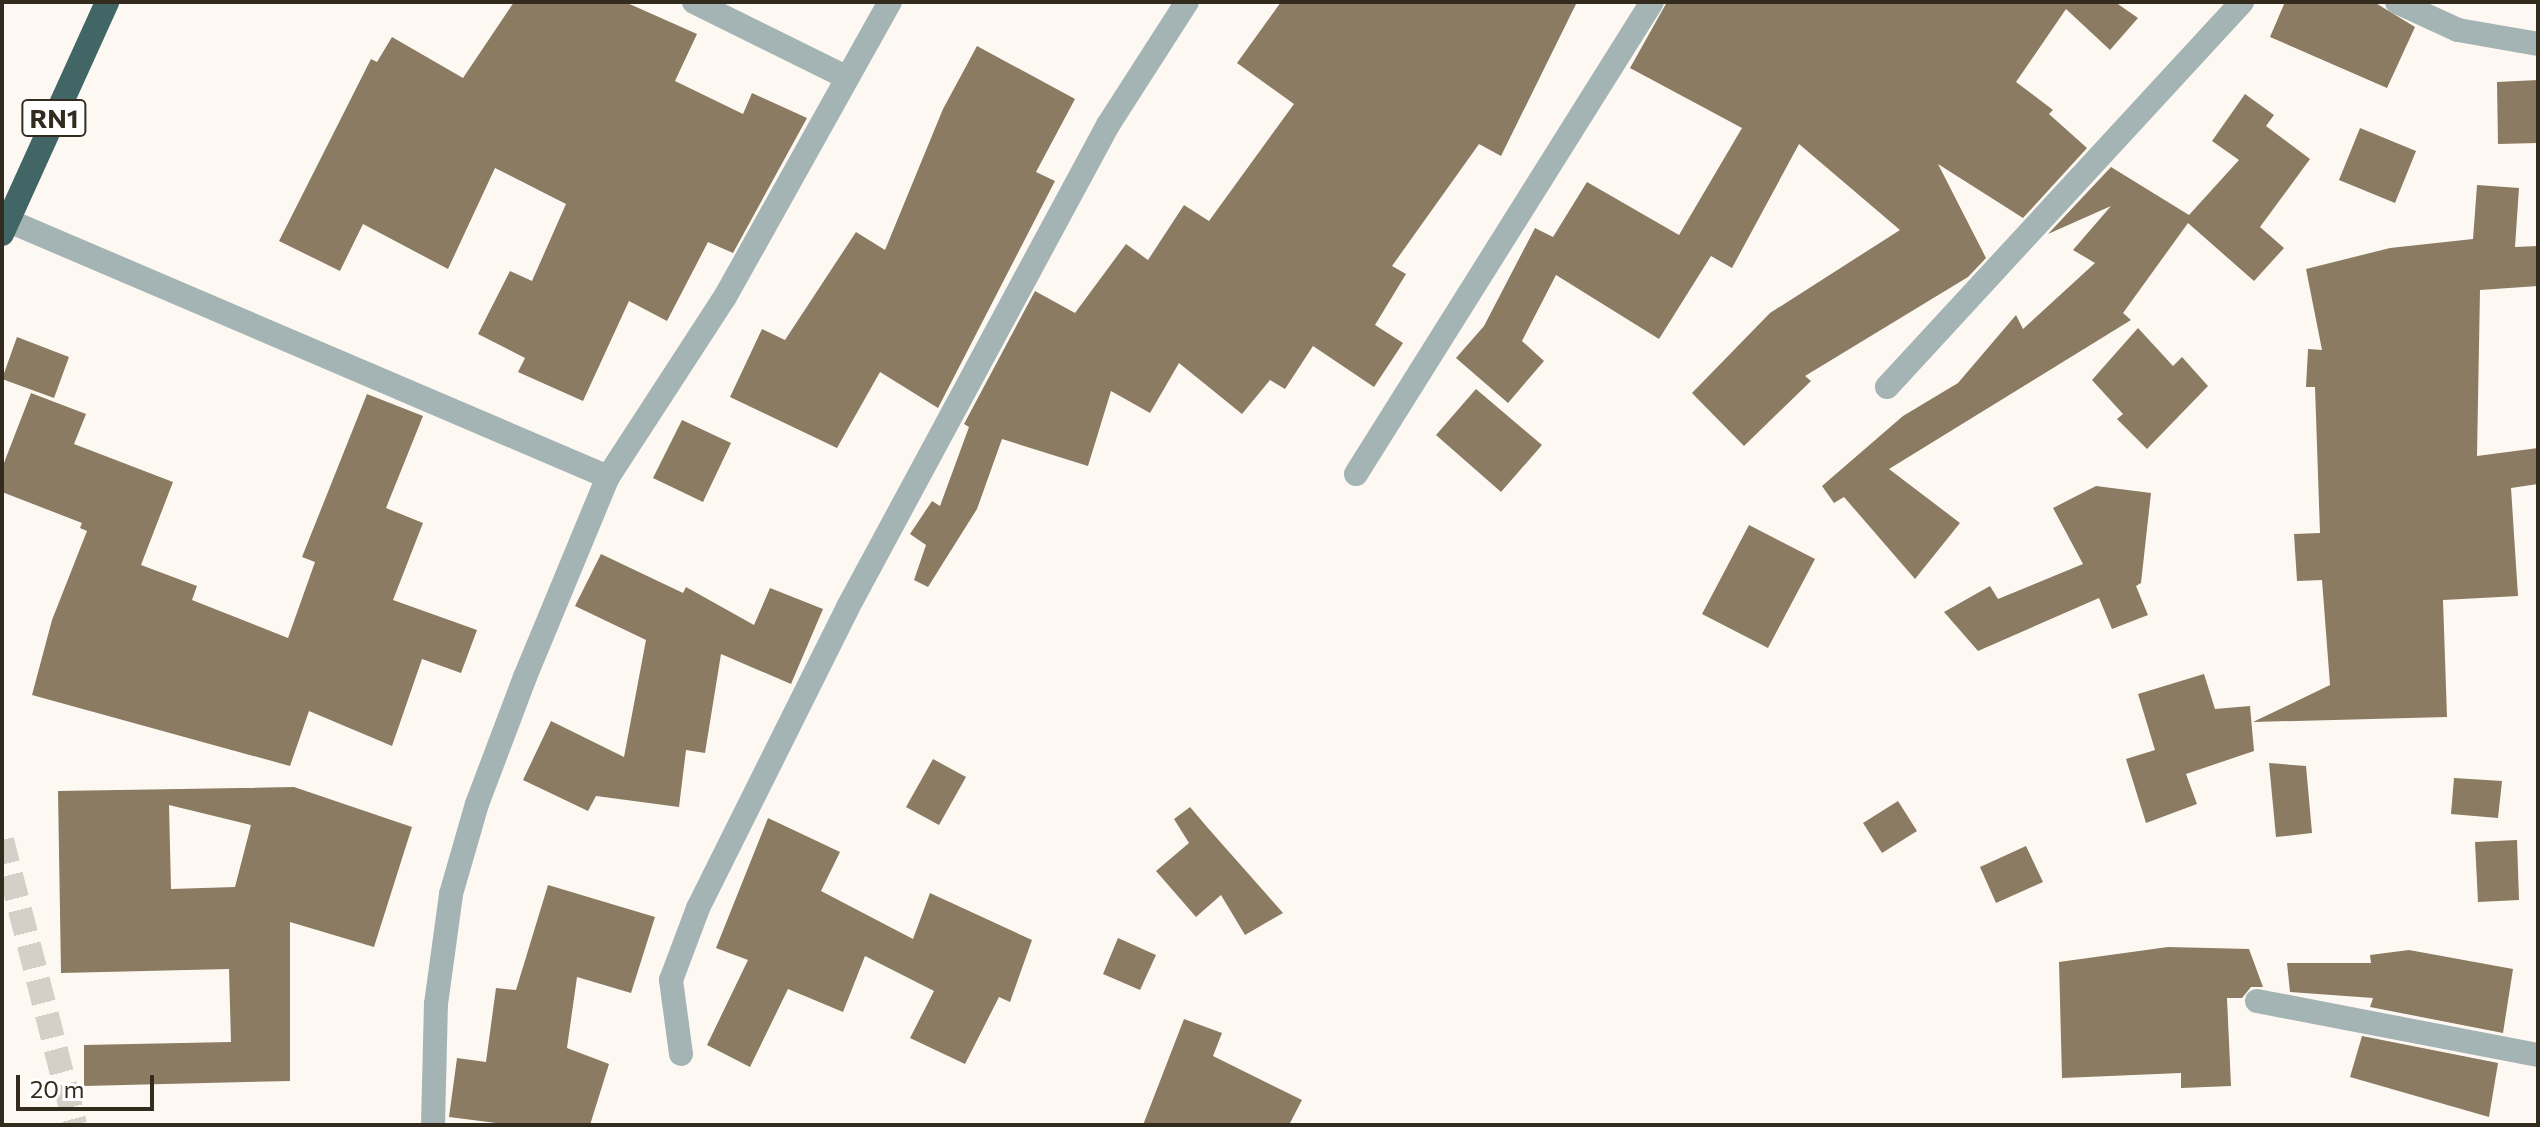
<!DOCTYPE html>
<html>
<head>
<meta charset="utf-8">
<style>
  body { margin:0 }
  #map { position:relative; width:2540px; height:1127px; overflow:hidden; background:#fdf9f2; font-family:Commissioner,sans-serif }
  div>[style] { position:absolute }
  .building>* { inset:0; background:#8a7b62 }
  .minor-tunnel>* { height:24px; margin-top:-12px; transform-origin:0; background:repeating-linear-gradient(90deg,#d4d0c8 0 24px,transparent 0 36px) }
  .minor>* { height:24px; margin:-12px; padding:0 12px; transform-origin:12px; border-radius:12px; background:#a4b4b4 }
  .highway>* { height:24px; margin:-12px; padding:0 12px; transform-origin:12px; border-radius:12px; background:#426665 }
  span { translate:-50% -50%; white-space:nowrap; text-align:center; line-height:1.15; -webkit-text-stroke:7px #fff; paint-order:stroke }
  .shield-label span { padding:2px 6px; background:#fff; border:2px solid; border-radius:6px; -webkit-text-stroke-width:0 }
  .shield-label { font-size:26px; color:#322b1e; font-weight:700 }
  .frame { position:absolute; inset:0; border:4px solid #322b1e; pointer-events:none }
  .scale { position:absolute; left:16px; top:1075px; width:138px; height:36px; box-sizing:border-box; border:4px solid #322b1e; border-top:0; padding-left:10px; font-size:24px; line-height:28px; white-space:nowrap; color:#322b1e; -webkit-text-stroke:6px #fff; paint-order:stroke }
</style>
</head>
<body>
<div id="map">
  <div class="building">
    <i style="clip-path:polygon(514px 2px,625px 2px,697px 34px,675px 81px,743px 114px,752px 93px,807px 118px,733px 253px,708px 242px,667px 321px,629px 301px,583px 401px,518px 372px,525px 358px,478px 334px,510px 271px,532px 281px,566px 204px,495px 168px,448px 269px,363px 224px,340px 271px,279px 241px,371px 59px,377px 62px,392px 37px,463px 78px)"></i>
    <i style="clip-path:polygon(1281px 2px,1577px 2px,1501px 156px,1479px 144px,1392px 266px,1406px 274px,1375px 325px,1403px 343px,1374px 387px,1313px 346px,1285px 389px,1270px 380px,1242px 414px,1179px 363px,1150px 413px,1111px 391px,1088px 466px,1002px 439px,977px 509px,928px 587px,914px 580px,926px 545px,910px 534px,932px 501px,940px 506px,969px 427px,964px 424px,1035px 291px,1075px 313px,1126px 244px,1148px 260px,1184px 205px,1209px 221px,1294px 104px,1237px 63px)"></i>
    <i style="clip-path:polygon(1667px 2px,2115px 2px,2138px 18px,2110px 50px,2066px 9px,2016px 82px,2053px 110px,2049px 114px,2087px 148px,2023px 218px,1938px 164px,1986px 258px,1968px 277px,1805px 376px,1811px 381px,1744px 446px,1692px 393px,1770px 313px,1900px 230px,1799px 144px,1732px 268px,1711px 256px,1659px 339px,1556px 275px,1522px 341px,1544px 361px,1508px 403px,1456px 358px,1484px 326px,1535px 228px,1553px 237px,1587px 182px,1679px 235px,1742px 128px,1630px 68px)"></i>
    <i style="clip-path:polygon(2285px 2px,2374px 2px,2415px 27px,2387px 88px,2270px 37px)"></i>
    <i style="clip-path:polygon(977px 46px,1075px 99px,1036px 172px,1055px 181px,938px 408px,880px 372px,837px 448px,730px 397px,762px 329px,785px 340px,856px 232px,885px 250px,943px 109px)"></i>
    <i style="clip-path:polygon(2538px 80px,2538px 143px,2498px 144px,2497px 82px)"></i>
    <i style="clip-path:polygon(2245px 94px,2274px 115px,2266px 126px,2310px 159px,2260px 227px,2284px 248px,2254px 281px,2188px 223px,2123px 313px,2131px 320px,1889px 469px,1960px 523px,1915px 579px,1844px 497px,1834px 503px,1822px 486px,1903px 416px,1958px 383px,2016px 315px,2023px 329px,2095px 263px,2073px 250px,2111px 206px,2048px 234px,2111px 167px,2189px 215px,2239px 160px,2212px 141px)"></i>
    <i style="clip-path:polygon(2360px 128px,2416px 151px,2395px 203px,2339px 180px)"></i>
    <i style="clip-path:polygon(2477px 185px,2519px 188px,2515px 247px,2538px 246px,2538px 286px,2480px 290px,2477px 456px,2538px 448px,2538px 484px,2511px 488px,2518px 596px,2443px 600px,2447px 717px,2253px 722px,2330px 685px,2322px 580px,2297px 581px,2294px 534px,2320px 533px,2315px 387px,2306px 387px,2308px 349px,2322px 350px,2306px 269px,2390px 248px,2473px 239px)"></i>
    <i style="clip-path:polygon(2138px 328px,2173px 366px,2182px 357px,2208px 386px,2147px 449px,2117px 419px,2123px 414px,2092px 380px)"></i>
    <i style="clip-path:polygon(17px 337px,69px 357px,54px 398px,2px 379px)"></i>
    <i style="clip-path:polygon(1476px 389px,1542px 445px,1501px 492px,1436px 435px)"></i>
    <i style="clip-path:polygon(31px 393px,86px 414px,74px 444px,173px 482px,141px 565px,197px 586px,192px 600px,288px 638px,315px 562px,302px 557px,367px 394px,423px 416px,386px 508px,423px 523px,393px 600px,477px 630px,461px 673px,422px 659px,392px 746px,309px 711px,290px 766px,32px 695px,52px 620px,87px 531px,80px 528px,82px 523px,2px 492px,2px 468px)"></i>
    <i style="clip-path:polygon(682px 420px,731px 443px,703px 502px,653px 478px)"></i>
    <i style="clip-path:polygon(2096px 486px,2151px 493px,2141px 583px,2136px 586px,2148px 615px,2112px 629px,2099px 598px,1978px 651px,1944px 612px,1990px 586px,1998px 599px,2083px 564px,2053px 508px)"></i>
    <i style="clip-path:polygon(1749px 525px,1815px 559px,1768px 648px,1702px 614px)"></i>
    <i style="clip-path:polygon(601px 554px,683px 593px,686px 587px,754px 625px,770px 588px,823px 609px,791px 684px,721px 654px,705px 753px,686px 750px,679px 807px,596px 796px,588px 811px,523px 780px,551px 721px,624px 757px,646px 640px,575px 606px)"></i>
    <i style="clip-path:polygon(2204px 674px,2215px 709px,2250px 706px,2254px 751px,2186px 774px,2197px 804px,2146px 823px,2126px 759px,2155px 750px,2138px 694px)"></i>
    <i style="clip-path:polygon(933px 759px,966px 777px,939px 825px,906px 807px)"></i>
    <i style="clip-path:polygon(2269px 763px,2306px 766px,2312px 833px,2276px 837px)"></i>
    <i style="clip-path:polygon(2454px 778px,2502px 781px,2498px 818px,2451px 814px)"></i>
    <i style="clip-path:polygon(evenodd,294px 787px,412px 827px,374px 947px,290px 922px,290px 1081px,84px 1086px,84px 1045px,231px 1042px,229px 969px,61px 973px,58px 791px,294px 787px,169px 805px,251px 825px,235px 887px,171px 889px,169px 805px)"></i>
    <i style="clip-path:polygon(1898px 801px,1917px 831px,1882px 853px,1863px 823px)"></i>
    <i style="clip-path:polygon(1190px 807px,1207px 827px,1283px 913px,1245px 935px,1221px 895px,1196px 917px,1156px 871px,1189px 843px,1174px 819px)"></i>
    <i style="clip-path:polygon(768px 818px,840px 852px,821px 891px,913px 939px,930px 893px,1032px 940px,1010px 1002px,999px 997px,965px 1064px,910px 1038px,934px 991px,865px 956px,843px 1012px,788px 989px,750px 1067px,707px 1045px,748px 960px,716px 948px)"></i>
    <i style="clip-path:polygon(2517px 840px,2519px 900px,2478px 902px,2475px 842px)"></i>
    <i style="clip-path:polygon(2026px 846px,2043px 882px,1996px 903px,1980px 867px)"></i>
    <i style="clip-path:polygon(548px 885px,655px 917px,631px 993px,577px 977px,567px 1048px,609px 1064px,590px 1125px,513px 1125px,449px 1117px,457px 1058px,486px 1062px,496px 988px,516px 990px)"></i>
    <i style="clip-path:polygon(1118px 938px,1156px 955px,1140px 990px,1103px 974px)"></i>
    <i style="clip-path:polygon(2168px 947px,2249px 949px,2263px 987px,2251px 987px,2242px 998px,2227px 998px,2231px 1086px,2181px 1088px,2181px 1073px,2062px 1078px,2059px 962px)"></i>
    <i style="clip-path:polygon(2409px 950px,2513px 969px,2503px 1033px,2370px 1007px,2373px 998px,2290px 992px,2287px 963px,2371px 963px,2370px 955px)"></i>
    <i style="clip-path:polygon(1184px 1019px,1222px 1033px,1213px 1056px,1302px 1100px,1289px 1125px,1143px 1125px)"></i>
    <i style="clip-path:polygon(2362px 1036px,2498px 1063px,2489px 1117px,2350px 1077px)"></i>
  </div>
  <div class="minor-tunnel">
    <i style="left:2px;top:840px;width:294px;rotate:75.6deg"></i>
  </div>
  <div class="minor">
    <i style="left:694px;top:2px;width:167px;rotate:26.3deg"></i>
    <i style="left:2397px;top:2px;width:67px;rotate:24.7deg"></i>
    <i style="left:2458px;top:30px;width:81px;rotate:9.9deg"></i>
    <i style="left:2px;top:218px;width:659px;rotate:23.14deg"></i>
    <i style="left:1887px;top:387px;width:524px;rotate:-47.32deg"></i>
    <i style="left:1356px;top:474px;width:557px;rotate:-57.91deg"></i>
    <i style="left:2257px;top:1001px;width:286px;rotate:10.9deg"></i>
    <i style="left:681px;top:1054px;width:75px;rotate:-97.7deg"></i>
    <i style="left:671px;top:980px;width:77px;rotate:-69.4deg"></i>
    <i style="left:698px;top:908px;width:336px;rotate:-63.5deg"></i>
    <i style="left:848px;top:607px;width:548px;rotate:-61.66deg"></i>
    <i style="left:1108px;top:125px;width:146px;rotate:-57.3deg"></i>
    <i style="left:433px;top:1125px;width:121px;rotate:-88.6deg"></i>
    <i style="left:436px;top:1004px;width:111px;rotate:-82.2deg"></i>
    <i style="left:451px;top:894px;width:94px;rotate:-73.9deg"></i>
    <i style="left:477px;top:804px;width:136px;rotate:-69.3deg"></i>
    <i style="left:525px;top:677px;width:217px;rotate:-67.5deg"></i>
    <i style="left:608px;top:477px;width:215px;rotate:-57deg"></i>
    <i style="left:725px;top:297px;width:338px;rotate:-60.8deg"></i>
  </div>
  <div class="highway">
    <i style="left:2px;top:234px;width:255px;rotate:-65.6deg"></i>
  </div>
  <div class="shield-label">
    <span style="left:54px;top:118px">RN1</span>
  </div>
  <div class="frame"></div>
  <div class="scale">20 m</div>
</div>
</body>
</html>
